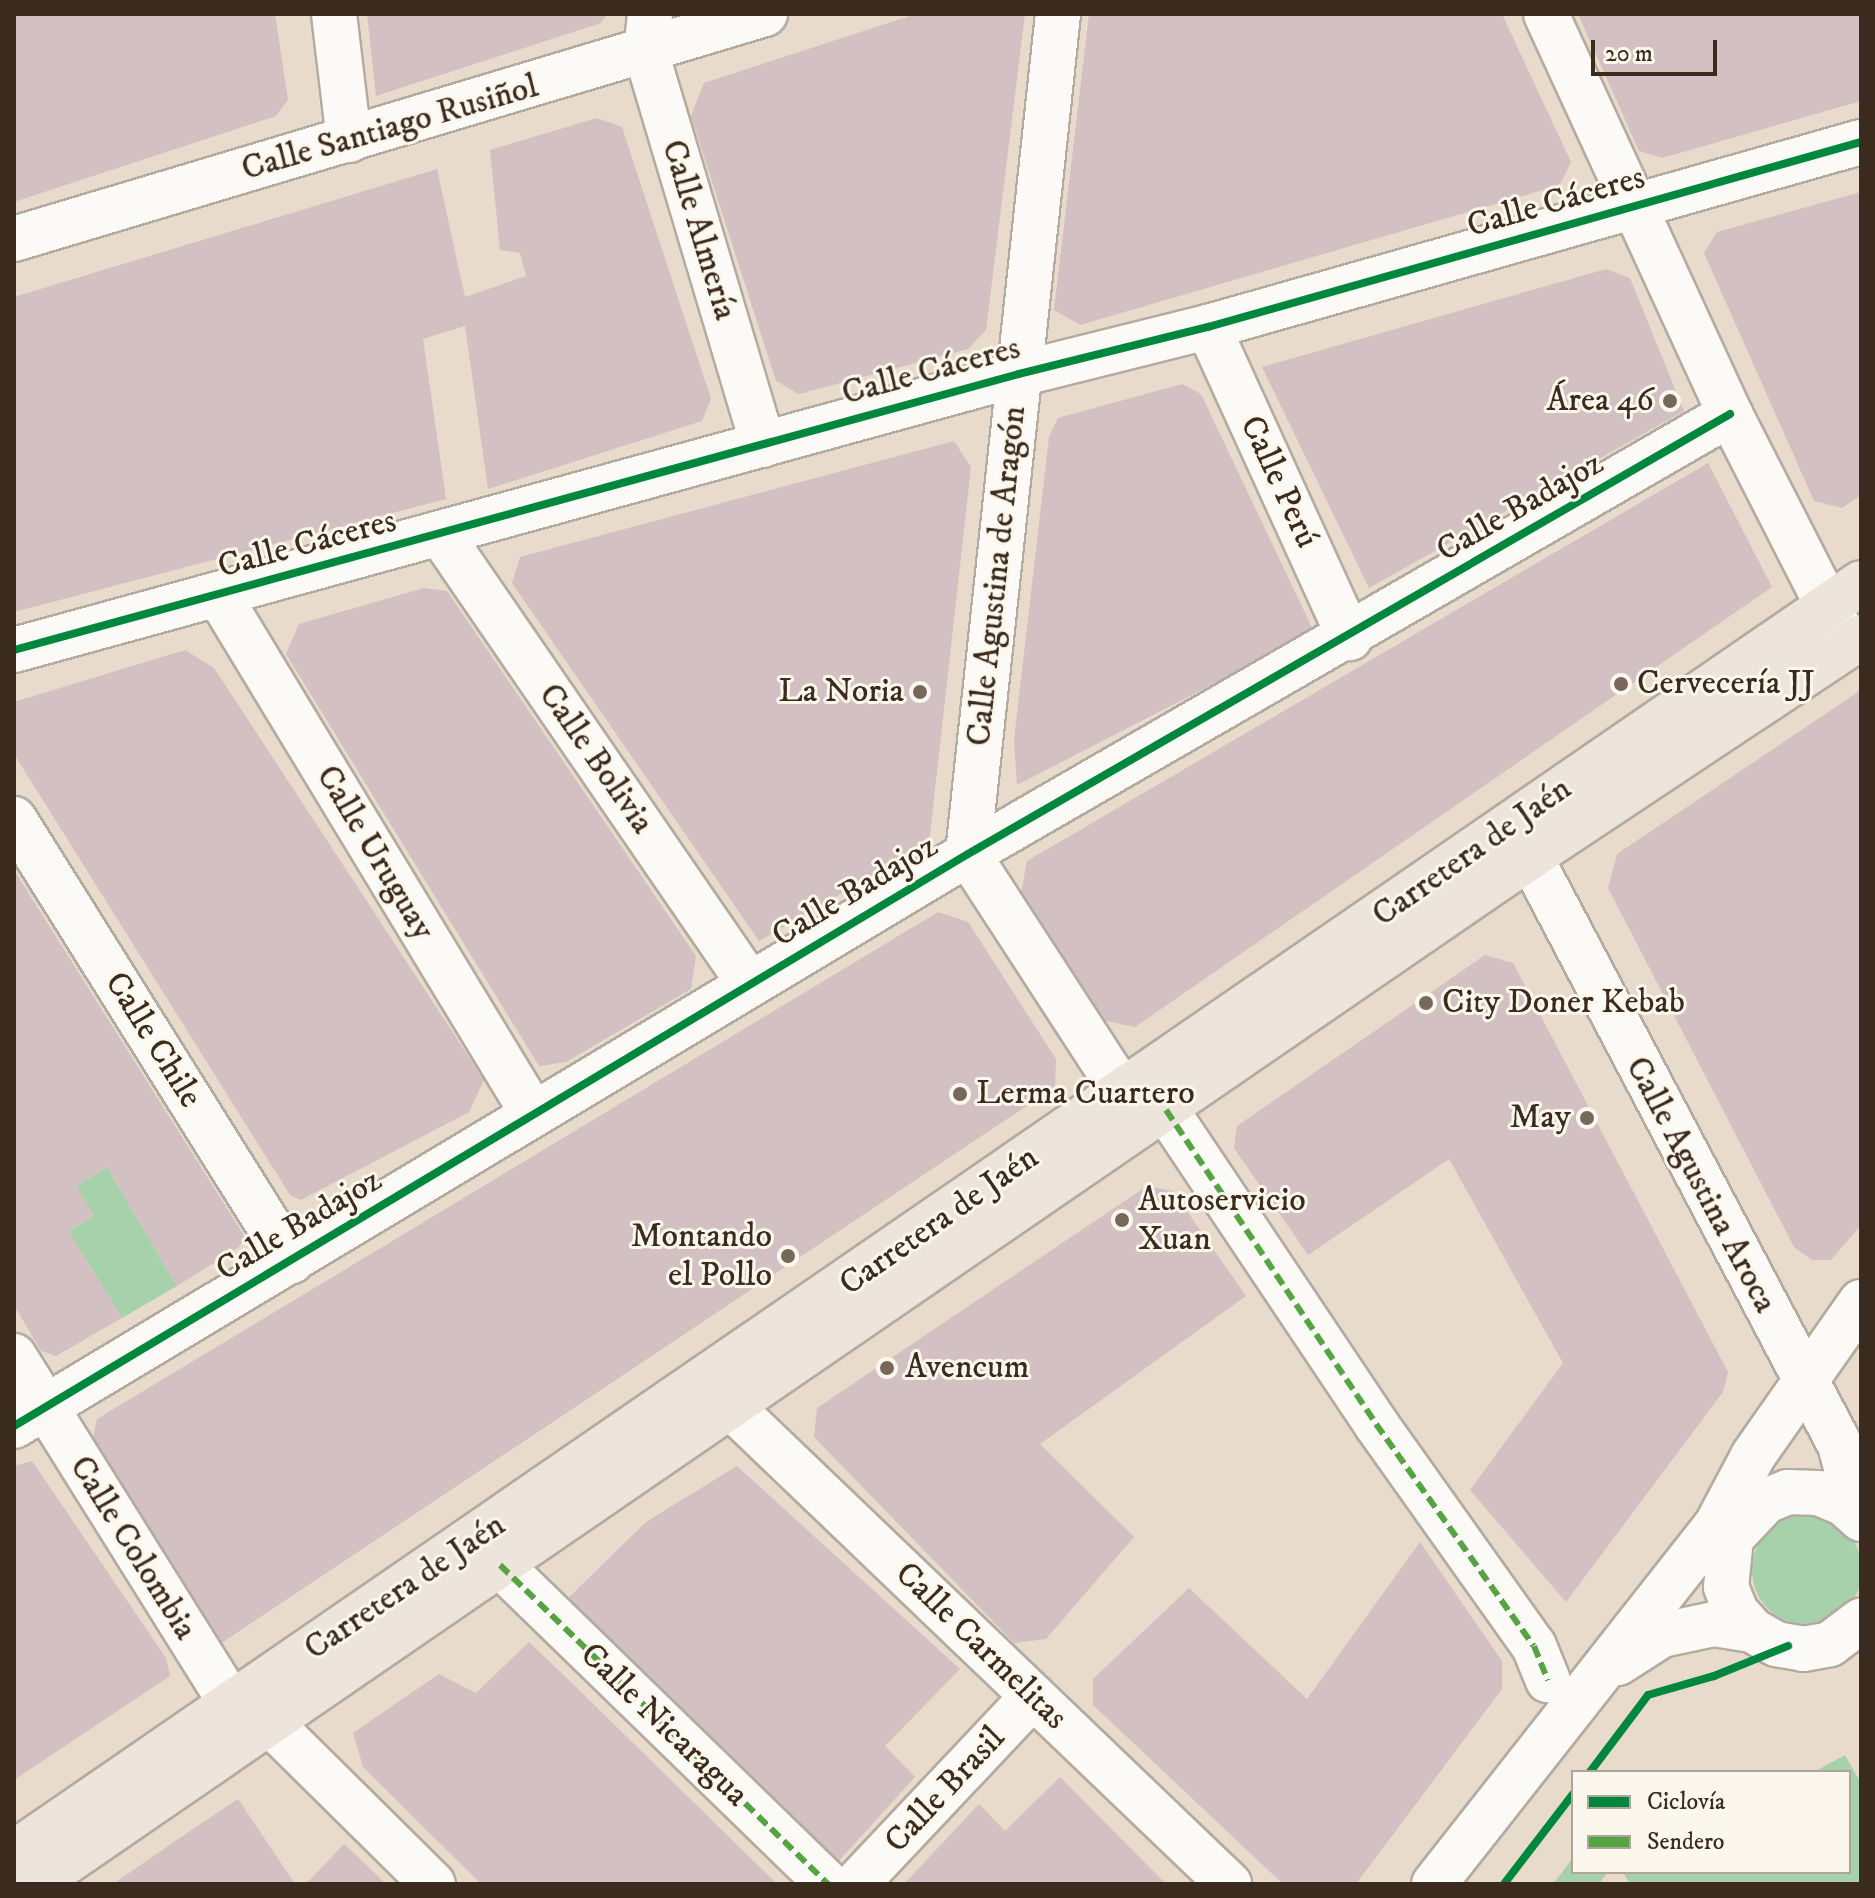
<!DOCTYPE html>
<html>
<head>
<meta charset="utf-8">
<style>
  body { margin:0 }
  #map { position:relative; width:1875px; height:1898px; overflow:hidden; background:#e8dbcc; font-family:"IM FELL DW Pica",serif }
  div>[style] { position:absolute }
  .green>* { inset:0; background:#a7d1ab }
  .round { border-radius:50% }
  .building>* { inset:0; background:#d2c0c2 }
  .roads { filter:drop-shadow(2px 0 #b4aba0) drop-shadow(-2px 0 #b4aba0) drop-shadow(0 2px #b4aba0) drop-shadow(0 -2px #b4aba0) }
  .minor>* { height:44px; margin:-22px; padding:0 22px; transform-origin:22px; border-radius:22px; background:#fcfaf7 }
  .major>* { height:44px; margin:-22px; padding:0 22px; transform-origin:22px; border-radius:22px; background:#ede4dc }
  .quiet>* { height:6px; margin-top:-3px; transform-origin:0; background:repeating-linear-gradient(90deg,#54a441 0 12px,transparent 0 18px) }
  .cycleway>* { height:8px; margin:-4px; padding:0 4px; transform-origin:4px; border-radius:4px; background:#00873e }
  .dots>* { width:22px; height:22px; translate:-50% -50%; box-sizing:border-box; border:4px solid #fbf7ec; border-radius:50% }
  span { translate:-50% -50%; white-space:nowrap; text-align:center; line-height:1.15; -webkit-text-stroke:6px #fbf7ec; paint-order:stroke }
  .street-label { font-size:34px; color:#3b2a1e }
  .poi-label { font-size:34px; color:#3b2a1e }
  .right { translate:-100% -50%; text-align:right }
  .left { translate:0 -50%; text-align:left }
  .frame { position:absolute; inset:0; border:16px solid #3b2a1e; pointer-events:none }
  .legend { position:absolute; left:1571px; top:1770px; width:280px; height:104px; box-sizing:border-box; background:#fbf7ec; border:2px solid #aea59a; margin:0; padding:10px 14px; list-style:none; font-size:24px; color:#3b2a1e }
  .legend li { display:flex; align-items:center; gap:16px; height:40px }
  .legend b { width:40px; border:2px solid #aea59a }
  .scale { position:absolute; left:1591px; top:40px; width:126px; height:36px; box-sizing:border-box; border:4px solid #3b2a1e; border-top:0; padding-left:10px; font-size:24px; line-height:28px; white-space:nowrap; color:#3b2a1e; -webkit-text-stroke:6px #fbf7ec; paint-order:stroke }
</style>
</head>
<body>
<div id="map">
  <div class="green">
    <i style="clip-path:polygon(107px 1167px,177px 1286px,122px 1318px,68px 1231px,94px 1216px,76px 1186px)"></i>
    <i class="round" style="left:1752px;top:1515px;width:110px;height:110px"></i>
    <i style="clip-path:polygon(1845px 1755px,1861px 1783px,1861px 1884px,1630px 1884px,1624px 1874px,1629px 1872px,1849px 1872px,1849px 1772px,1814px 1772px)"></i>
    <i style="clip-path:polygon(1573px 1858px,1573px 1872px,1608px 1872px,1599px 1884px,1553px 1884px)"></i>
  </div>
  <div class="building">
    <i style="clip-path:polygon(14px 14px,275px 14px,288px 100px,276px 116px,14px 202px)"></i>
    <i style="clip-path:polygon(367px 14px,607px 14px,601px 23px,376px 96px)"></i>
    <i style="clip-path:polygon(916px 14px,1025px 14px,986px 330px,968px 349px,799px 394px,776px 381px,691px 116px,704px 83px)"></i>
    <i style="clip-path:polygon(1089px 14px,1502px 14px,1571px 162px,1560px 185px,1080px 325px,1054px 310px)"></i>
    <i style="clip-path:polygon(1578px 14px,1861px 14px,1861px 101px,1662px 158px,1639px 151px)"></i>
    <i style="clip-path:polygon(597px 118px,622px 127px,711px 399px,702px 421px,488px 489px,465px 326px,423px 339px,446px 499px,14px 612px,14px 297px,437px 169px,465px 297px,526px 276px,520px 253px,500px 250px,490px 150px)"></i>
    <i style="clip-path:polygon(1861px 192px,1861px 495px,1842px 508px,1814px 501px,1704px 253px,1717px 232px)"></i>
    <i style="clip-path:polygon(1606px 269px,1630px 278px,1684px 411px,1369px 588px,1262px 367px)"></i>
    <i style="clip-path:polygon(1182px 384px,1201px 394px,1314px 632px,1017px 785px,1014px 740px,1049px 437px,1058px 418px)"></i>
    <i style="clip-path:polygon(954px 441px,971px 467px,929px 843px,759px 941px,512px 583px,520px 557px)"></i>
    <i style="clip-path:polygon(1708px 463px,1772px 587px,1135px 1027px,1106px 1021px,1021px 893px,1027px 861px)"></i>
    <i style="clip-path:polygon(424px 588px,447px 591px,696px 956px,691px 989px,566px 1062px,539px 1066px,286px 654px,299px 624px)"></i>
    <i style="clip-path:polygon(185px 650px,214px 668px,484px 1080px,469px 1112px,301px 1200px,290px 1195px,14px 754px,14px 702px)"></i>
    <i style="clip-path:polygon(1861px 690px,1861px 1225px,1831px 1260px,1812px 1260px,1794px 1247px,1608px 888px,1617px 854px)"></i>
    <i style="clip-path:polygon(14px 870px,245px 1237px,239px 1247px,177px 1286px,107px 1167px,76px 1186px,94px 1216px,68px 1231px,122px 1318px,56px 1356px,41px 1351px,14px 1305px)"></i>
    <i style="clip-path:polygon(938px 912px,968px 922px,1056px 1059px,1055px 1087px,220px 1644px,93px 1438px,97px 1419px)"></i>
    <i style="clip-path:polygon(1485px 955px,1513px 963px,1728px 1372px,1723px 1392px,1566px 1602px,1470px 1490px,1563px 1363px,1449px 1159px,1308px 1255px,1234px 1148px,1237px 1126px)"></i>
    <i style="clip-path:polygon(1147px 1186px,1173px 1191px,1246px 1296px,1040px 1444px,1134px 1537px,1046px 1639px,1014px 1643px,814px 1437px,817px 1408px)"></i>
    <i style="clip-path:polygon(32px 1461px,166px 1658px,170px 1676px,14px 1780px,14px 1466px)"></i>
    <i style="clip-path:polygon(737px 1466px,960px 1669px,885px 1746px,915px 1777px,837px 1863px,561px 1605px,646px 1522px)"></i>
    <i style="clip-path:polygon(1420px 1542px,1502px 1661px,1502px 1689px,1356px 1884px,1283px 1884px,1093px 1705px,1093px 1679px,1189px 1588px,1307px 1699px)"></i>
    <i style="clip-path:polygon(529px 1642px,577px 1688px,777px 1884px,481px 1884px,363px 1767px,353px 1733px,439px 1674px,476px 1693px)"></i>
    <i style="clip-path:polygon(1060px 1777px,1166px 1884px,904px 1884px,979px 1804px,1005px 1831px)"></i>
    <i style="clip-path:polygon(238px 1799px,295px 1884px,113px 1884px,184px 1835px)"></i>
    <i style="clip-path:polygon(344px 1844px,358px 1857px,386px 1884px,306px 1884px)"></i>
  </div>
  <div class="roads">
    <div class="minor">
      <i style="left:334px;top:14px;width:127px;rotate:83.2deg"></i>
      <i style="left:650px;top:14px;width:38px;rotate:96deg"></i>
      <i style="left:646px;top:52px;width:410px;rotate:73.4deg"></i>
      <i style="left:1058px;top:14px;width:845px;rotate:96.12deg"></i>
      <i style="left:968px;top:854px;width:286px;rotate:57deg"></i>
      <i style="left:1124px;top:1094px;width:34px;rotate:95deg"></i>
      <i style="left:1546px;top:14px;width:440px;rotate:65.3deg"></i>
      <i style="left:1730px;top:414px;width:254px;rotate:63deg"></i>
      <i style="left:14px;top:239px;width:784px;rotate:-16.68deg"></i>
      <i style="left:1208px;top:327px;width:342px;rotate:65.5deg"></i>
      <i style="left:442px;top:536px;width:542px;rotate:55.52deg"></i>
      <i style="left:218px;top:594px;width:606px;rotate:58.78deg"></i>
      <i style="left:14px;top:650px;width:1042px;rotate:-15.36deg"></i>
      <i style="left:1019px;top:374px;width:195px;rotate:-14deg"></i>
      <i style="left:1208px;top:327px;width:679px;rotate:-15.82deg"></i>
      <i style="left:14px;top:819px;width:522px;rotate:57.92deg"></i>
      <i style="left:1513px;top:824px;width:702px;rotate:62.23deg"></i>
      <i style="left:1840px;top:1445px;width:73px;rotate:75deg"></i>
      <i style="left:1166px;top:1110px;width:378px;rotate:56.2deg"></i>
      <i style="left:1376px;top:1424px;width:272px;rotate:54.6deg"></i>
      <i style="left:1534px;top:1646px;width:37px;rotate:68deg"></i>
      <i style="left:14px;top:1356px;width:411px;rotate:58deg"></i>
      <i style="left:232px;top:1705px;width:39px;rotate:24deg"></i>
      <i style="left:268px;top:1721px;width:232px;rotate:44.7deg"></i>
      <i style="left:705px;top:1382px;width:726px;rotate:43.77deg"></i>
      <i style="left:14px;top:1426px;width:1112px;rotate:-30.95deg"></i>
      <i style="left:968px;top:854px;width:880px;rotate:-30deg"></i>
      <i style="left:1861px;top:1519px;width:24px;rotate:-138deg"></i>
      <i style="left:1843px;top:1503px;width:27px;rotate:-158deg"></i>
      <i style="left:1818px;top:1493px;width:30px;rotate:-178deg"></i>
      <i style="left:1788px;top:1492px;width:24px;rotate:158deg"></i>
      <i style="left:1766px;top:1501px;width:51px;rotate:133.4deg"></i>
      <i style="left:1731px;top:1538px;width:49px;rotate:95.8deg"></i>
      <i style="left:1726px;top:1587px;width:27px;rotate:68deg"></i>
      <i style="left:1736px;top:1612px;width:24px;rotate:48deg"></i>
      <i style="left:1752px;top:1630px;width:28px;rotate:30deg"></i>
      <i style="left:1776px;top:1644px;width:27px;rotate:10deg"></i>
      <i style="left:1803px;top:1649px;width:27px;rotate:-10deg"></i>
      <i style="left:1830px;top:1644px;width:39px;rotate:-37deg"></i>
      <i style="left:500px;top:1565px;width:458px;rotate:44.2deg"></i>
      <i style="left:1618px;top:1663px;width:52px;rotate:-32.5deg"></i>
      <i style="left:1662px;top:1635px;width:53px;rotate:-11.9deg"></i>
      <i style="left:1714px;top:1624px;width:38px;rotate:9deg"></i>
      <i style="left:856px;top:1884px;width:258px;rotate:-46.7deg"></i>
      <i style="left:1434px;top:1884px;width:456px;rotate:-51.8deg"></i>
      <i style="left:1716px;top:1526px;width:79px;rotate:-62.1deg"></i>
      <i style="left:1753px;top:1456px;width:188px;rotate:-55deg"></i>
    </div>
    <div class="major">
      <i style="left:14px;top:1853px;width:2241px;rotate:-34.51deg"></i>
      <i style="left:34px;top:1884px;width:1815px;rotate:-34.47deg"></i>
      <i style="left:1530px;top:857px;width:397px;rotate:-33.6deg"></i>
    </div>
  </div>
  <div class="quiet">
    <i style="left:1166px;top:1110px;width:378px;rotate:56.2deg"></i>
    <i style="left:1376px;top:1424px;width:272px;rotate:54.6deg"></i>
    <i style="left:1534px;top:1646px;width:37px;rotate:68deg"></i>
    <i style="left:500px;top:1565px;width:458px;rotate:44.2deg"></i>
  </div>
  <div class="cycleway">
    <i style="left:14px;top:650px;width:1042px;rotate:-15.36deg"></i>
    <i style="left:1019px;top:374px;width:195px;rotate:-14deg"></i>
    <i style="left:1208px;top:327px;width:679px;rotate:-15.82deg"></i>
    <i style="left:14px;top:1426px;width:1112px;rotate:-30.95deg"></i>
    <i style="left:968px;top:854px;width:880px;rotate:-30deg"></i>
    <i style="left:1590px;top:1772px;width:96px;rotate:-53deg"></i>
    <i style="left:1648px;top:1695px;width:69px;rotate:-16.1deg"></i>
    <i style="left:1714px;top:1676px;width:80px;rotate:-22.1deg"></i>
    <i style="left:1504px;top:1884px;width:113px;rotate:-52.5deg"></i>
  </div>
  <div class="dots">
    <i style="left:1670px;top:401px;background:#78685b"></i>
    <i style="left:1621px;top:684px;background:#78685b"></i>
    <i style="left:920px;top:692px;background:#78685b"></i>
    <i style="left:1426px;top:1003px;background:#78685b"></i>
    <i style="left:960px;top:1094px;background:#78685b"></i>
    <i style="left:1587px;top:1118px;background:#78685b"></i>
    <i style="left:1122px;top:1220px;background:#78685b"></i>
    <i style="left:788px;top:1256px;background:#78685b"></i>
    <i style="left:887px;top:1368px;background:#78685b"></i>
  </div>
  <div class="street-label">
    <span style="left:390px;top:128px;rotate:-16deg">Calle Santiago Rusiñol</span>
    <span style="left:1556px;top:202px;rotate:-16deg">Calle Cáceres</span>
    <span style="left:699px;top:230px;rotate:73deg">Calle Almería</span>
    <span style="left:931px;top:371px;rotate:-15deg">Calle Cáceres</span>
    <span style="left:1279px;top:482px;rotate:65deg">Calle Perú</span>
    <span style="left:1520px;top:507px;rotate:-30deg">Calle Badajoz</span>
    <span style="left:307px;top:544px;rotate:-15deg">Calle Cáceres</span>
    <span style="left:997px;top:576px;rotate:-84deg">Calle Agustina de Aragón</span>
    <span style="left:596px;top:759px;rotate:55deg">Calle Bolivia</span>
    <span style="left:1472px;top:852px;rotate:-35deg">Carretera de Jaén</span>
    <span style="left:375px;top:853px;rotate:59deg">Calle Uruguay</span>
    <span style="left:855px;top:891px;rotate:-31deg">Calle Badajoz</span>
    <span style="left:153px;top:1040px;rotate:58deg">Calle Chile</span>
    <span style="left:1701px;top:1185px;rotate:62deg">Calle Agustina Aroca</span>
    <span style="left:939px;top:1221px;rotate:-35deg">Carretera de Jaén</span>
    <span style="left:299px;top:1225px;rotate:-31deg">Calle Badajoz</span>
    <span style="left:133px;top:1548px;rotate:58deg">Calle Colombia</span>
    <span style="left:405px;top:1587px;rotate:-34deg">Carretera de Jaén</span>
    <span style="left:981px;top:1646px;rotate:44deg">Calle Carmelitas</span>
    <span style="left:664px;top:1725px;rotate:44deg">Calle Nicaragua</span>
    <span style="left:945px;top:1790px;rotate:-47deg">Calle Brasil</span>
  </div>
  <div class="poi-label">
    <span class="right" style="left:1654px;top:401px">Área 46</span>
    <span class="left" style="left:1637px;top:684px">Cervecería JJ</span>
    <span class="right" style="left:904px;top:692px">La Noria</span>
    <span class="left" style="left:1442px;top:1003px">City Doner Kebab</span>
    <span class="left" style="left:976px;top:1094px">Lerma Cuartero</span>
    <span class="right" style="left:1571px;top:1118px">May</span>
    <span class="left" style="left:1138px;top:1220px">Autoservicio<br>Xuan</span>
    <span class="right" style="left:772px;top:1256px">Montando<br>el Pollo</span>
    <span class="left" style="left:905px;top:1368px">Avencum</span>
  </div>
  <div class="frame"></div>
  <ul class="legend">
  <li><b style="height:10px;background:#00873e"></b>Ciclovía</li>
  <li><b style="height:10px;background:#54a441"></b>Sendero</li>
  </ul>
  <div class="scale">20 m</div>
</div>
</body>
</html>
